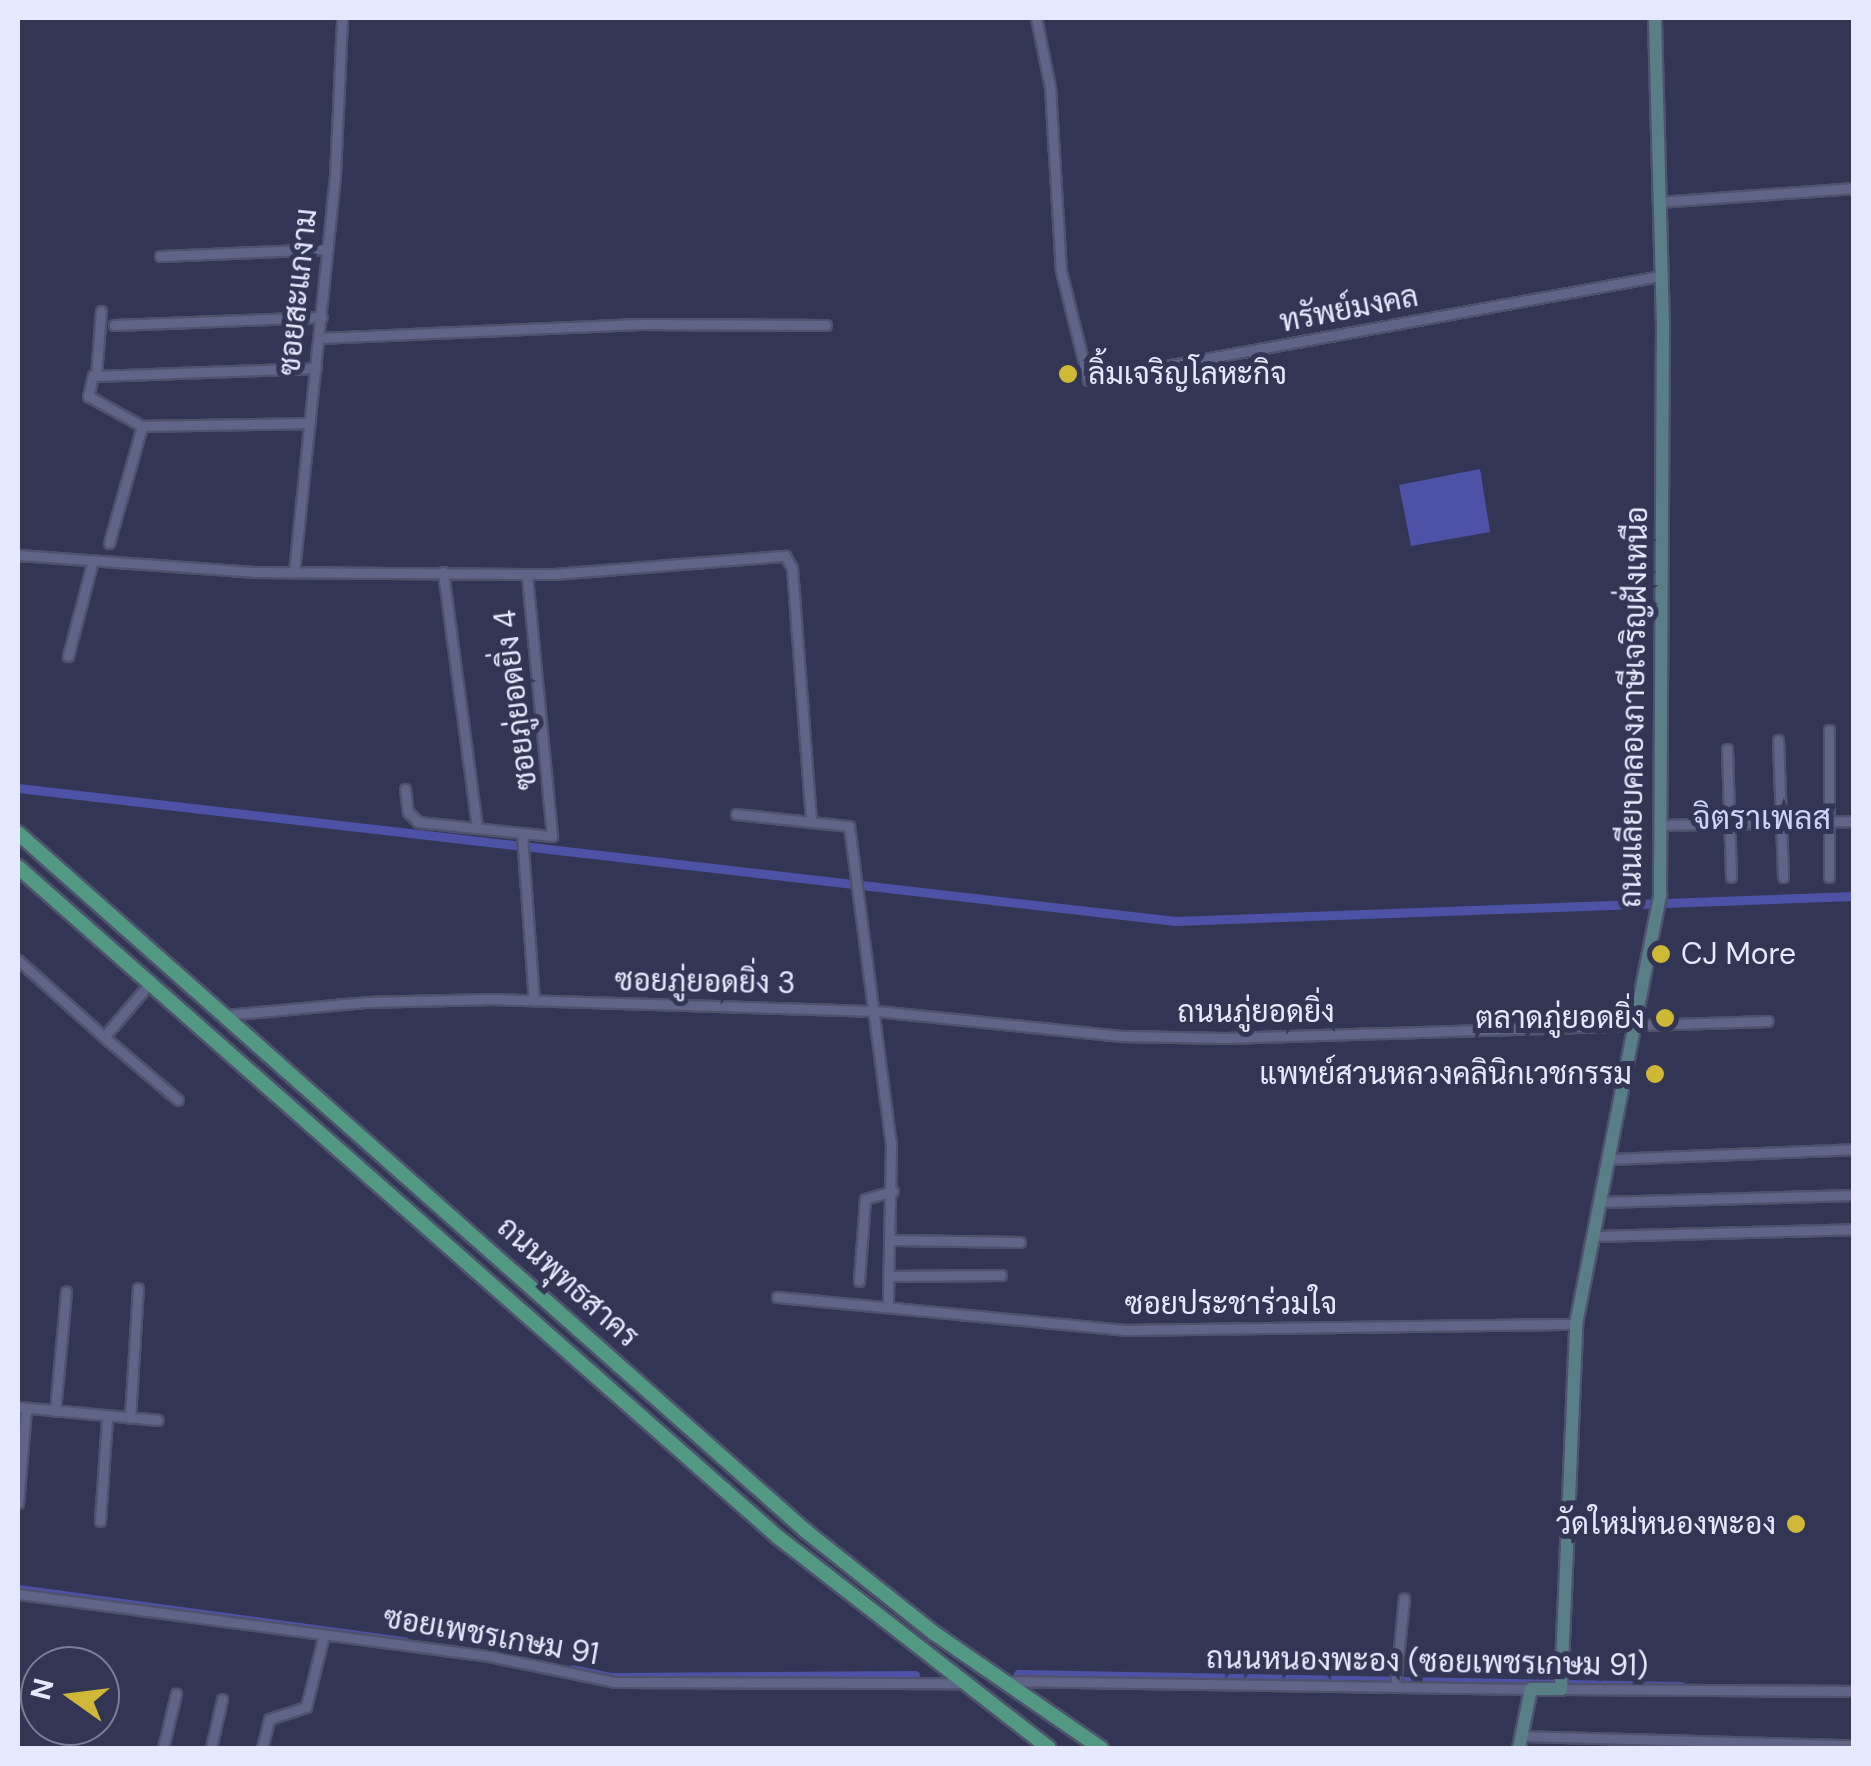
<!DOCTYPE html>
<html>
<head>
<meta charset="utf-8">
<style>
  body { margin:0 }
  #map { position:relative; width:1871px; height:1766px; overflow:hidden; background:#323654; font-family:"DM Sans",Sarabun,sans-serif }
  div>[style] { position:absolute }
  .water>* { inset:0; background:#4e52a6 }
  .canal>* { height:9px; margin:-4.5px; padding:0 4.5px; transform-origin:4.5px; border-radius:4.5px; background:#4e52a6 }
  .roads { filter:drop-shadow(2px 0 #4f526c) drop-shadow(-2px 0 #4f526c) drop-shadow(0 2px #4f526c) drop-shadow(0 -2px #4f526c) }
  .street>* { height:9px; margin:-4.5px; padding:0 4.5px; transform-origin:4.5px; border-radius:4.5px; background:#606587 }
  .secondary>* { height:12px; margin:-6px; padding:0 6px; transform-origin:6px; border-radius:6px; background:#597f86 }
  .primary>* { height:14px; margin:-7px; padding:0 7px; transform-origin:7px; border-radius:7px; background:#529984 }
  .dots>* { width:28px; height:28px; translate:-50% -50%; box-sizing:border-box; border:5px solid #323654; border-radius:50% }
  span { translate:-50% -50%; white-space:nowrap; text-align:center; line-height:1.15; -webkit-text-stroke:10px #323654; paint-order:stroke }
  .street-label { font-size:30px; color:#e6e9fd }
  .poi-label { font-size:30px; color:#e6e9fd }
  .left { translate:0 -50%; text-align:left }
  .right { translate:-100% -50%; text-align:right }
  .neighbourhood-label { font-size:32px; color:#ccd2f8 }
  .frame { position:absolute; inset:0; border:20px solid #e6e9fd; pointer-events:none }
  .north { position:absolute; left:20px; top:1646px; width:100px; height:100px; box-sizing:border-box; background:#323654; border:2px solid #7a7e98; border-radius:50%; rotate:284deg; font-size:28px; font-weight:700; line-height:40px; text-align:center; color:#e6e9fd }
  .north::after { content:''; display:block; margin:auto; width:35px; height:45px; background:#d0b837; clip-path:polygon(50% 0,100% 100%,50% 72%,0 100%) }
</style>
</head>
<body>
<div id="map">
  <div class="water">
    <i style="clip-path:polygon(1480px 469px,1490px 532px,1411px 546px,1399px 485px)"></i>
  </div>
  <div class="canal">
    <i style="left:18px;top:788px;width:1165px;rotate:6.56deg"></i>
    <i style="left:1175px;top:921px;width:679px;rotate:-2.11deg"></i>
    <i style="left:18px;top:1589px;width:390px;rotate:7.7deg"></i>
    <i style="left:573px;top:1669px;width:40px;rotate:12deg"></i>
    <i style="left:612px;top:1677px;width:303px;rotate:-0.4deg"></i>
    <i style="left:1018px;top:1674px;width:663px;rotate:1.04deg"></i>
  </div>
  <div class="roads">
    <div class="street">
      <i style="left:1036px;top:18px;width:70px;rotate:78.5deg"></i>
      <i style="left:1050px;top:87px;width:184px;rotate:86.6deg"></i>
      <i style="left:1061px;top:271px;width:112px;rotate:76.1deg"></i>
      <i style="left:1088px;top:380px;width:581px;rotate:-10.3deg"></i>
      <i style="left:1659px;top:202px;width:196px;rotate:-4.1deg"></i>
      <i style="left:160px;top:256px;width:168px;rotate:-2.4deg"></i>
      <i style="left:101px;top:311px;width:65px;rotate:94.4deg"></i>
      <i style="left:96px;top:376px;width:220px;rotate:-2.1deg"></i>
      <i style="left:114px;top:325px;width:208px;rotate:-2.2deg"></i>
      <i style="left:319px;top:338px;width:321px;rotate:-2.5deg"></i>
      <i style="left:640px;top:324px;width:186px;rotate:0.3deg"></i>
      <i style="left:93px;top:375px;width:22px;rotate:103deg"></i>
      <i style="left:88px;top:396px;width:62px;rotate:29.1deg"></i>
      <i style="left:109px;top:543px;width:122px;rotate:-74.2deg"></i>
      <i style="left:142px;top:426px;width:168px;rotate:-1deg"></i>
      <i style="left:18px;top:555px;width:236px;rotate:4.1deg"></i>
      <i style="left:253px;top:572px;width:301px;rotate:0.4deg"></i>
      <i style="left:554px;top:574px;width:232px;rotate:-4.5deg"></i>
      <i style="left:785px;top:556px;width:14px;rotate:60deg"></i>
      <i style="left:792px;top:568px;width:255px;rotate:85.7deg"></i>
      <i style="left:294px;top:572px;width:399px;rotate:-84.1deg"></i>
      <i style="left:335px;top:175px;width:157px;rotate:-87.4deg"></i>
      <i style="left:443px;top:572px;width:257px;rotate:82.4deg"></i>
      <i style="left:68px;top:656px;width:95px;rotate:-75.4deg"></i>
      <i style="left:1829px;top:730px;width:147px;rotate:90deg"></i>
      <i style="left:1778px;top:740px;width:137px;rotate:87.9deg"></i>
      <i style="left:1727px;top:749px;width:128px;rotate:88.2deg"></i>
      <i style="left:405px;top:789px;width:23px;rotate:83deg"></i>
      <i style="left:408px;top:812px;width:14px;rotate:45deg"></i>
      <i style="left:418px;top:822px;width:135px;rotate:6deg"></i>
      <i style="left:552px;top:836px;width:263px;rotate:-95.5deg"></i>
      <i style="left:736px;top:814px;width:114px;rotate:6.1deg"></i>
      <i style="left:849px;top:826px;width:320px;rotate:82.5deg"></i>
      <i style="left:891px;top:1143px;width:161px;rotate:91.1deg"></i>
      <i style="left:1662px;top:825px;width:192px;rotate:-1.2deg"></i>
      <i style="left:522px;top:834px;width:167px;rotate:85.9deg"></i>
      <i style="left:18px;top:960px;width:115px;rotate:41.8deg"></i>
      <i style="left:104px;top:1037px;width:71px;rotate:-49.6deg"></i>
      <i style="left:226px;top:1015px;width:142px;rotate:-5.3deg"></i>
      <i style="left:367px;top:1002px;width:123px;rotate:-1.4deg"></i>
      <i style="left:490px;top:999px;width:386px;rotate:1.8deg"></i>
      <i style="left:876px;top:1011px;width:249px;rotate:5.8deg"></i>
      <i style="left:1124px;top:1036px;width:101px;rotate:1.1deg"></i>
      <i style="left:1225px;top:1038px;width:543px;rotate:-1.79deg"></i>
      <i style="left:104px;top:1037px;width:97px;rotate:40.4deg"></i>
      <i style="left:1610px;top:1159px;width:244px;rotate:-2.3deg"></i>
      <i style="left:1601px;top:1202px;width:253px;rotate:-1.6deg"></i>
      <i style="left:1595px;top:1236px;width:259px;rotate:-1.5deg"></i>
      <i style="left:893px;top:1240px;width:127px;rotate:0.9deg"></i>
      <i style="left:890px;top:1276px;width:111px;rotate:-0.5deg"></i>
      <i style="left:859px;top:1281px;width:82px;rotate:-85.8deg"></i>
      <i style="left:865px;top:1199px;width:29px;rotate:-16deg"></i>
      <i style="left:777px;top:1297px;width:350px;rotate:5.4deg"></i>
      <i style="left:1125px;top:1330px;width:451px;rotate:-0.8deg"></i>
      <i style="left:18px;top:1407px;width:140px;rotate:5.3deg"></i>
      <i style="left:55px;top:1411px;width:120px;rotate:-84.7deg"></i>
      <i style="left:130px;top:1418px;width:130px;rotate:-86.5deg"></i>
      <i style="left:18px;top:1503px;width:94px;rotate:-85.1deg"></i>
      <i style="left:100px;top:1521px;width:104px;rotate:-86.1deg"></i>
      <i style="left:18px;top:1594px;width:475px;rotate:7.5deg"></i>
      <i style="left:489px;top:1656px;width:128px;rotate:11.7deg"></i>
      <i style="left:614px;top:1682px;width:345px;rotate:0.2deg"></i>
      <i style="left:1007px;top:1681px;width:524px;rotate:0.87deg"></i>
      <i style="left:1395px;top:1687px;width:89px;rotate:-84.2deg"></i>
      <i style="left:1561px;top:1689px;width:293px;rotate:0.4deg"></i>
      <i style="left:1522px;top:1736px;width:332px;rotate:1.6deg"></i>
      <i style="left:163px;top:1748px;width:56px;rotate:-76.5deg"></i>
      <i style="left:211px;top:1748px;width:50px;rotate:-77.3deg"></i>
      <i style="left:262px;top:1748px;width:30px;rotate:-76deg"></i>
      <i style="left:269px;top:1719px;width:39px;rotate:-18deg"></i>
      <i style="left:306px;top:1707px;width:74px;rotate:-76deg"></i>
    </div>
    <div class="secondary">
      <i style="left:1519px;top:1748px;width:60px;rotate:-78.5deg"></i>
      <i style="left:1531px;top:1689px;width:30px"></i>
      <i style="left:1561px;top:1689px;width:365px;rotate:-87.6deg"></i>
      <i style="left:1576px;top:1324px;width:438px;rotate:-78.9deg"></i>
      <i style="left:1660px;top:894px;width:568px;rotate:-89.7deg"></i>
      <i style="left:1663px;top:326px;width:308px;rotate:-91.5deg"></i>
    </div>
    <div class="primary">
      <i style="left:18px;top:833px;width:1054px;rotate:41.54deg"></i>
      <i style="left:807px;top:1532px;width:162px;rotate:38.5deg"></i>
      <i style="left:934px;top:1633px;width:203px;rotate:34.6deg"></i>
      <i style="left:18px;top:867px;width:1013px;rotate:41.4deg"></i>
      <i style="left:778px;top:1537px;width:343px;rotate:37.9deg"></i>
    </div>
  </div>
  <div class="dots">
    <i style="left:1068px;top:374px;background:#d0b837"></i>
    <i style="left:1661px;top:954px;background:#d0b837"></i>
    <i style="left:1665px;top:1018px;background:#d0b837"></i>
    <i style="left:1655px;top:1074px;background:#d0b837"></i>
    <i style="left:1796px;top:1524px;background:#d0b837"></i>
  </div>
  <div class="street-label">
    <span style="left:298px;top:292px;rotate:-84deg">ซอยสะแกงาม</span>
    <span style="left:1349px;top:309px;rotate:-11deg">ทรัพย์มงคล</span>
    <span style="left:516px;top:700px;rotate:-97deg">ซอยภู่ยอดยิ่ง 4</span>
    <span style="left:1634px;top:707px;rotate:-89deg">ถนนเลียบคลองภาษีเจริญฝั่งเหนือ</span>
    <span style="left:705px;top:982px;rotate:1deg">ซอยภู่ยอดยิ่ง 3</span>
    <span style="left:1256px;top:1012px">ถนนภู่ยอดยิ่ง</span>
    <span style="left:568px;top:1282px;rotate:42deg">ถนนพุทธสาคร</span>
    <span style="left:1231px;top:1304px">ซอยประชาร่วมใจ</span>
    <span style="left:491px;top:1636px;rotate:10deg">ซอยเพชรเกษม 91</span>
    <span style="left:1427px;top:1662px;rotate:1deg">ถนนหนองพะอง (ซอยเพชรเกษม 91)</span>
  </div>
  <div class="poi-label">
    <span class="left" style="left:1088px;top:374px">ลิ้มเจริญโลหะกิจ</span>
    <span class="left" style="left:1681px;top:954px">CJ More</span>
    <span class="right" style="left:1645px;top:1018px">ตลาดภู่ยอดยิ่ง</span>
    <span class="right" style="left:1632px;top:1074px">แพทย์สวนหลวงคลินิกเวชกรรม</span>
    <span class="right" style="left:1776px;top:1524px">วัดใหม่หนองพะอง</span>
  </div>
  <div class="neighbourhood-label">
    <span style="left:1762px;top:818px">จิตราเพลส</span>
  </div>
  <div class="frame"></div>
  <div class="north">N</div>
</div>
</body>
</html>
